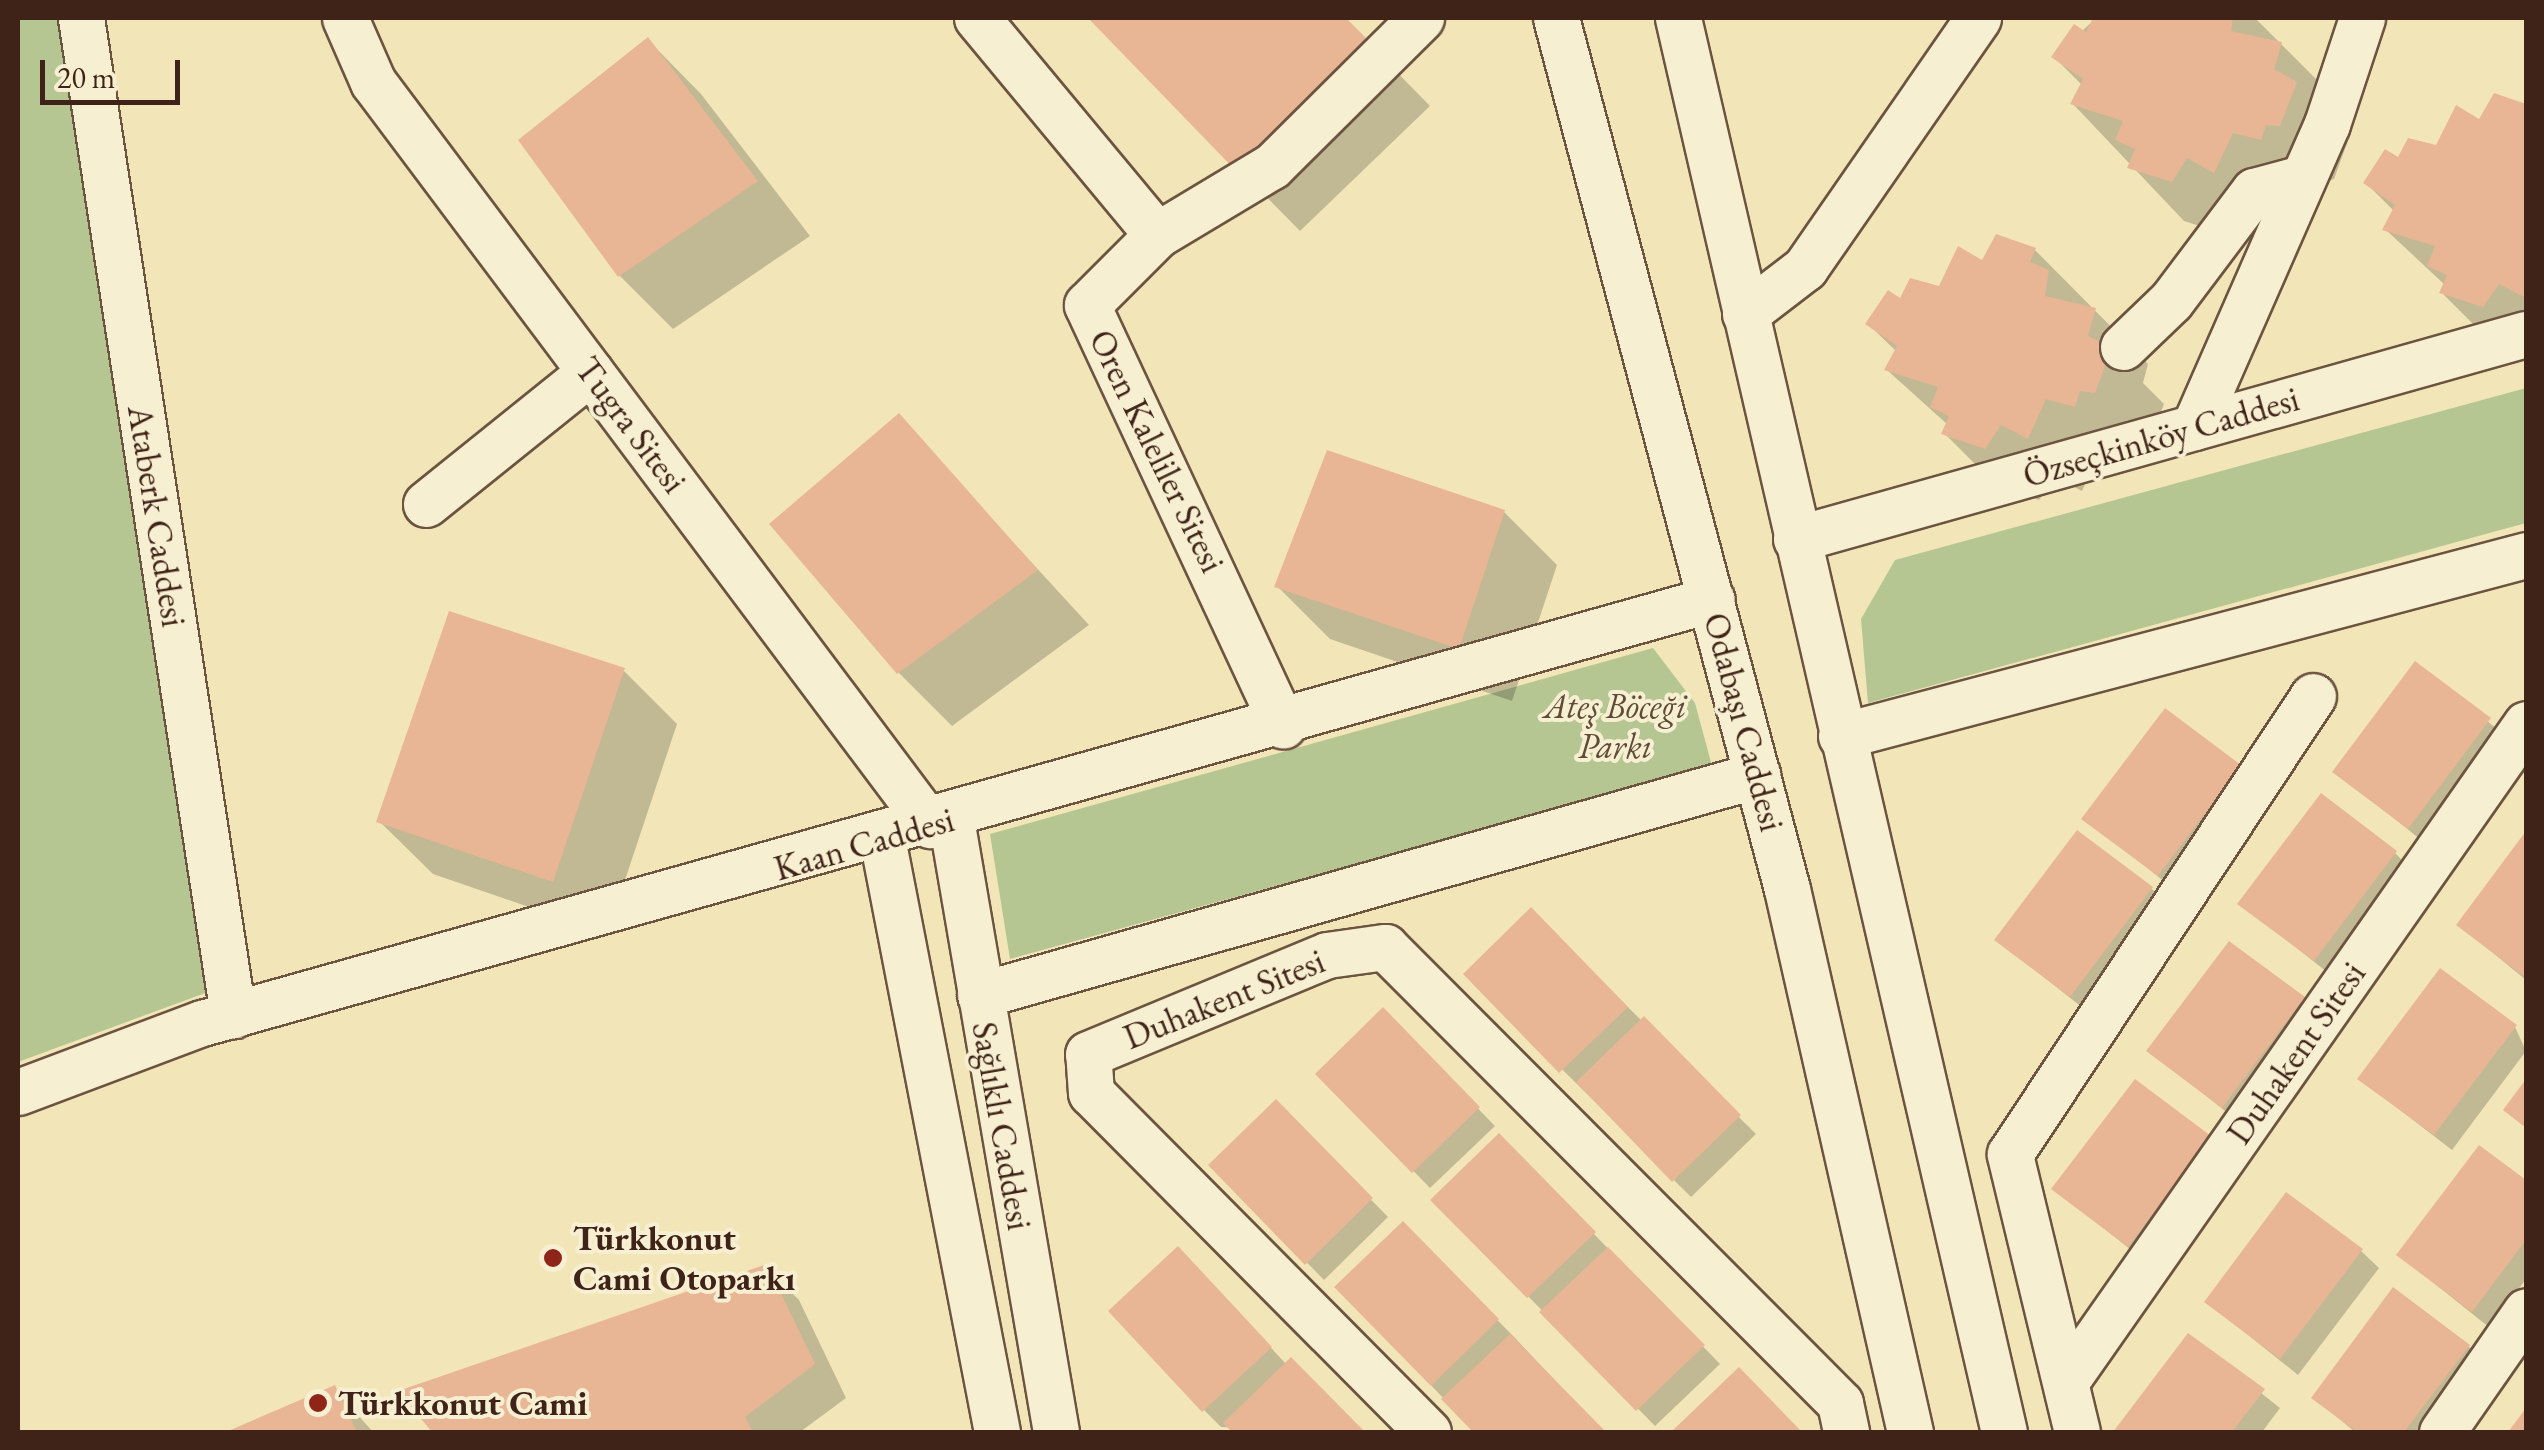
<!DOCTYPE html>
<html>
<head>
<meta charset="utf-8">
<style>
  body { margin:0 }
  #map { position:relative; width:2544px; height:1450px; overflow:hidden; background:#f2e6b9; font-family:"EB Garamond",serif }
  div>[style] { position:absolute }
  .green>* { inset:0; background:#b6c693 }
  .shadow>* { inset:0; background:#0003 }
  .building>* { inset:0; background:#e8b694 }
  .roads { filter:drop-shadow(2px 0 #6c5440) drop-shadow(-2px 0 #6c5440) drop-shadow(0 2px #6c5440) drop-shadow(0 -2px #6c5440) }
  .minor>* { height:45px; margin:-22.5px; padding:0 22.5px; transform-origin:22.5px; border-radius:22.5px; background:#f7efd2 }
  .dots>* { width:28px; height:28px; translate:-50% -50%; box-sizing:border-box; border:5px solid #f7efd2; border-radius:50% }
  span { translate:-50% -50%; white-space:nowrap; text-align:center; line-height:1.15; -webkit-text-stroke:8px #f7efd2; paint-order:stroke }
  .street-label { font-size:35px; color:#402318 }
  .park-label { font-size:35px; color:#5e4c37; font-style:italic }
  .poi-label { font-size:35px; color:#402318; font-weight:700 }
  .left { translate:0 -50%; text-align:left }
  .frame { position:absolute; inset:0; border:20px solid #402318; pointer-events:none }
  .scale { position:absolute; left:40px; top:60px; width:140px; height:45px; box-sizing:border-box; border:5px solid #402318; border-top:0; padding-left:12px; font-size:30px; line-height:35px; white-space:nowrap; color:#402318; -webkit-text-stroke:8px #f7efd2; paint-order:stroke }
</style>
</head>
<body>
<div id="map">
  <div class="green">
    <i style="clip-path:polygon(18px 18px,74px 18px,208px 992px,18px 1062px)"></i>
    <i style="clip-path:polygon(2526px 388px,2526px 523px,1868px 703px,1861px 619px,1895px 560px)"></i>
    <i style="clip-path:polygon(1653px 648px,1695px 703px,1712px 766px,1010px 959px,990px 834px)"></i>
  </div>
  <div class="shadow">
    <i style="clip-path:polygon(1091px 18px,1344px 18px,1430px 106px,1300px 231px)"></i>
    <i style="clip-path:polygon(2096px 18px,2255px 18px,2334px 97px,2328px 117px,2349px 138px,2334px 179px,2241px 210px,2225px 234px,2184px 221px,2073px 104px,2083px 86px,2054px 57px)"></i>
    <i style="clip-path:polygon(648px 40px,701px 94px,810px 236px,673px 329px,619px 275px)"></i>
    <i style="clip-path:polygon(2495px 96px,2526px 107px,2526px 356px,2495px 346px,2442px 293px,2445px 285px,2385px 229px,2394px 211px,2366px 183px,2480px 123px)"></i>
    <i style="clip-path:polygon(2035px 250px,2148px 364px,2143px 383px,2164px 404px,2148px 445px,2100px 451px,2082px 491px,2055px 477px,2039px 500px,1997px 486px,1944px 433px,1948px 425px,1887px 370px,1897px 352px,1868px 324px,1983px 264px)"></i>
    <i style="clip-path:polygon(898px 417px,1089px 625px,952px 726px,899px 673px)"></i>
    <i style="clip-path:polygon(1504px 512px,1557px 565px,1512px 701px,1330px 639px,1277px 586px)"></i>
    <i style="clip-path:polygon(2416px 664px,2507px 737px,2426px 844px,2335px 771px)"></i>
    <i style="clip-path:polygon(623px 670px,677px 724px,607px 934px,433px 874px,379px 821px)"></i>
    <i style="clip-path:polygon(2239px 767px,2176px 891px,2085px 818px)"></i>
    <i style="clip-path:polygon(2526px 835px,2526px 980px,2459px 925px)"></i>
    <i style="clip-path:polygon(2395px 853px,2412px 870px,2332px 976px,2241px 904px)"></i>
    <i style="clip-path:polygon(2152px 889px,2169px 906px,2088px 1012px,1997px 940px)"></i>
    <i style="clip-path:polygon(1531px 911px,1756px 1134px,1691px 1197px,1466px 974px)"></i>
    <i style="clip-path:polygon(2229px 944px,2320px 1016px,2240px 1123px,2149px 1050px)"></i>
    <i style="clip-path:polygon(1383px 1011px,1495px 1126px,1430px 1188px,1319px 1074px)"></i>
    <i style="clip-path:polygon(2515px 1027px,2526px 1051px,2452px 1150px,2360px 1079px)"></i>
    <i style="clip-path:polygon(1276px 1103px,1388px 1217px,1324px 1280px,1212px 1165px)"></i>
    <i style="clip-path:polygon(1499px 1136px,1720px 1364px,1655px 1426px,1434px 1200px)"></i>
    <i style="clip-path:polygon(2209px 1138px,2146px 1262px,2055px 1189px)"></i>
    <i style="clip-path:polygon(2480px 1148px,2526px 1183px,2526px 1279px,2490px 1328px,2399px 1255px)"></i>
    <i style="clip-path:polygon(1403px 1224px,1515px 1338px,1603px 1432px,1477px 1432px,1445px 1400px,1338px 1287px)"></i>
    <i style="clip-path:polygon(2361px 1251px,2379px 1268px,2298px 1375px,2207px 1302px)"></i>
    <i style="clip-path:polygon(1195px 1266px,1287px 1365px,1362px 1432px,1221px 1427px,1204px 1410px)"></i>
    <i style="clip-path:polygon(766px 1267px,799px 1300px,846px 1398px,800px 1432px,436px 1432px,402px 1392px)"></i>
    <i style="clip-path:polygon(2189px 1336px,2280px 1408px,2262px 1432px,2116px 1432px)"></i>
    <i style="clip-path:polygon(2468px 1346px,2486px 1364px,2433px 1432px,2355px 1432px,2314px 1398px)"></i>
    <i style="clip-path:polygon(1739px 1371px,1799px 1432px,1675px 1432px)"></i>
    <i style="clip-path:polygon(334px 1388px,373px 1432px,231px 1432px)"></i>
  </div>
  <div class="building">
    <i style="clip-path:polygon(1088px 18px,1346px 18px,1374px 46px,1240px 175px)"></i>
    <i style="clip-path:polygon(2093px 18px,2233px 18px,2231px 31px,2282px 42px,2274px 69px,2297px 82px,2280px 126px,2266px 125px,2261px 140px,2233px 133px,2214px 173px,2187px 158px,2172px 182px,2127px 168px,2135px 149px,2115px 140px,2123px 121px,2070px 104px,2083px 79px,2051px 57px,2074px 24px,2086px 32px)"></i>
    <i style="clip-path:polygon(648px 37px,758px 181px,618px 277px,518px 140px)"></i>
    <i style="clip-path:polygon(2494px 93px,2526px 104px,2526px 298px,2499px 284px,2483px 307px,2439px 293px,2447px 275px,2427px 266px,2435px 246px,2382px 230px,2395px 205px,2363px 183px,2385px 149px,2398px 157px,2408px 138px,2436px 145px,2456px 105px,2479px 119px)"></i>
    <i style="clip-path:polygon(1996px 234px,2036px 248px,2030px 262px,2049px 270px,2045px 296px,2096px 308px,2088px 336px,2112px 348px,2095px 393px,2080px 391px,2075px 407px,2046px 399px,2028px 439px,2001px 425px,1985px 449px,1941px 434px,1949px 416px,1930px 407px,1938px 387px,1884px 370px,1897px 346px,1865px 324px,1888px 290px,1900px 298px,1910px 278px,1939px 286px,1958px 246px,1982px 260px)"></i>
    <i style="clip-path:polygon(899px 413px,1038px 570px,897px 674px,769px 524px)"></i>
    <i style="clip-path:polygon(1327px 450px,1505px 510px,1459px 649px,1274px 587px)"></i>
    <i style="clip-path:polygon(449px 611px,625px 668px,553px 882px,376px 822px)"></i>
    <i style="clip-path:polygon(2415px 661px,2491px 718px,2408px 829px,2332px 772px)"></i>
    <i style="clip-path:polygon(2165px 708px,2241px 765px,2158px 876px,2081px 819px)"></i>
    <i style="clip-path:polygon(2321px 793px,2397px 851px,2314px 961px,2237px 904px)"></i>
    <i style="clip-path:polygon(2077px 830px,2153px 887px,2070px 997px,1994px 940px)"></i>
    <i style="clip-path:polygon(2526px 831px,2526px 978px,2456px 925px)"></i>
    <i style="clip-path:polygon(1531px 907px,1628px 1007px,1559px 1073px,1463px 974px)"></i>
    <i style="clip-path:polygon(2229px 941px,2305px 997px,2222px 1108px,2146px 1051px)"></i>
    <i style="clip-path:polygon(2440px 968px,2517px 1025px,2434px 1135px,2357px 1079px)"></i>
    <i style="clip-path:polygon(1383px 1007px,1480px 1107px,1412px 1173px,1315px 1074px)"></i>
    <i style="clip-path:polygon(1644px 1016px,1741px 1115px,1672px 1182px,1576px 1082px)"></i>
    <i style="clip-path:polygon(2135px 1079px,2211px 1136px,2128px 1247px,2051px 1189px)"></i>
    <i style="clip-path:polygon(2526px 1079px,2526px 1128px,2503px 1110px)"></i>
    <i style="clip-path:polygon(1276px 1099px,1373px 1198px,1305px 1265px,1208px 1165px)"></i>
    <i style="clip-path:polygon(1499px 1133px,1596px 1232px,1527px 1298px,1430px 1200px)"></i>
    <i style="clip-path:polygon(2479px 1145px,2526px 1180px,2526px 1240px,2472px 1312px,2396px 1255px)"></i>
    <i style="clip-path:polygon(2286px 1192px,2363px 1249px,2280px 1359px,2204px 1302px)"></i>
    <i style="clip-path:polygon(1403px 1221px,1499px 1319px,1431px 1386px,1334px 1287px)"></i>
    <i style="clip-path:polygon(1178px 1246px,1272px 1347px,1202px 1412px,1108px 1311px)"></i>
    <i style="clip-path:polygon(1608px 1247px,1705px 1345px,1636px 1411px,1539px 1312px)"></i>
    <i style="clip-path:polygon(767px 1264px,815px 1364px,745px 1417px,753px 1432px,432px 1432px,398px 1391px)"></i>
    <i style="clip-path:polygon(2393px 1287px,2470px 1345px,2404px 1432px,2357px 1432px,2311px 1398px)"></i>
    <i style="clip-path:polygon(2188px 1333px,2265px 1389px,2232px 1432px,2113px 1432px)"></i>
    <i style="clip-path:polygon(1510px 1334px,1606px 1432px,1473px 1432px,1441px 1399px)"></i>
    <i style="clip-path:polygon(1291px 1357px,1365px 1432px,1232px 1432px,1223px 1423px)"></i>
    <i style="clip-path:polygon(1739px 1367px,1802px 1432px,1671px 1432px)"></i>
    <i style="clip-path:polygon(335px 1385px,357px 1432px,226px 1432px,249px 1422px)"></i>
    <i style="clip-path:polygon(2526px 1408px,2526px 1432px,2508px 1432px)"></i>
  </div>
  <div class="roads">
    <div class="minor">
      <i style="left:81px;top:18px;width:1009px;rotate:81.33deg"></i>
      <i style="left:345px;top:18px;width:70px;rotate:66.4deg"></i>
      <i style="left:373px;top:82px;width:929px;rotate:53.14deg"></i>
      <i style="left:977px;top:18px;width:282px;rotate:50.3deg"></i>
      <i style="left:1157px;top:235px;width:99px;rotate:135deg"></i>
      <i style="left:1087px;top:305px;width:464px;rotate:65deg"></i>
      <i style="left:1556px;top:18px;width:901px;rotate:75.15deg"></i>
      <i style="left:1787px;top:889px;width:557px;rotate:77.24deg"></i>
      <i style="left:1678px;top:18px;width:1451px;rotate:77.02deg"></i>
      <i style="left:1157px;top:235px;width:134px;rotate:-31deg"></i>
      <i style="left:1272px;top:166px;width:210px;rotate:-44.8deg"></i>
      <i style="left:1745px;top:314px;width:76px;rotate:-37.5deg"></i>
      <i style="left:1805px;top:268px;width:304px;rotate:-55.3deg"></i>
      <i style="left:2123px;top:347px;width:66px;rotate:-43.8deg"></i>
      <i style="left:2171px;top:301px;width:138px;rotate:-53deg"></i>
      <i style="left:2254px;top:191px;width:50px;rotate:-15.2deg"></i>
      <i style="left:2194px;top:427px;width:331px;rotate:-66.3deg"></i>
      <i style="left:2327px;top:124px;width:112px;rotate:-71.7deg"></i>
      <i style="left:426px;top:504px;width:211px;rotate:-38.8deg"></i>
      <i style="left:1796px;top:539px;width:758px;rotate:-15.69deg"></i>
      <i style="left:1841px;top:736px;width:709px;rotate:-14.8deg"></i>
      <i style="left:951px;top:819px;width:622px;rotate:80.28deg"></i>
      <i style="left:882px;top:838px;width:605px;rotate:79.04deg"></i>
      <i style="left:980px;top:995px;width:808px;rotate:-15.81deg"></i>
      <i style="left:18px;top:1092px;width:197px;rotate:-20.6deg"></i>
      <i style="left:202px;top:1023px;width:1568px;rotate:-15.68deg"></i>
      <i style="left:2066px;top:1381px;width:802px;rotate:-55deg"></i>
      <i style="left:1428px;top:1432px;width:478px;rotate:-134.8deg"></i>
      <i style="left:1091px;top:1093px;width:39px;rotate:-94deg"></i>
      <i style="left:1088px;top:1054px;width:259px;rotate:-22.5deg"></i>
      <i style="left:1327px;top:955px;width:59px;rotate:-7.9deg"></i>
      <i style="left:1385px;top:947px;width:644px;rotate:45.06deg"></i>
      <i style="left:1840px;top:1403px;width:30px;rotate:78deg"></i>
      <i style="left:2077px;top:1432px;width:286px;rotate:-103.6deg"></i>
      <i style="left:2010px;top:1154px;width:549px;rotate:-56.51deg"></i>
      <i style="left:2442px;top:1432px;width:147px;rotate:-55.2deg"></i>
    </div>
  </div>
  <div class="dots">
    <i style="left:553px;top:1258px;background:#8f2418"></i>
    <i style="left:318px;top:1403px;background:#8f2418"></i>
  </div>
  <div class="street-label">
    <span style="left:631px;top:425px;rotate:53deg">Tugra Sitesi</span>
    <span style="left:2161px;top:437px;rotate:-16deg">Özseçkinköy Caddesi</span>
    <span style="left:1157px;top:451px;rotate:64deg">Oren Kaleliler Sitesi</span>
    <span style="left:157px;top:516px;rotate:81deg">Ataberk Caddesi</span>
    <span style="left:1744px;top:722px;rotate:75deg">Odabaşı Caddesi</span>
    <span style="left:864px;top:844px;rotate:-16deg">Kaan Caddesi</span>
    <span style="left:1224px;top:999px;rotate:-22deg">Duhakent Sitesi</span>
    <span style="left:2296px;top:1053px;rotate:-55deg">Duhakent Sitesi</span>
    <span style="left:1002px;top:1126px;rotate:80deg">Sağlıklı Caddesi</span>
  </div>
  <div class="park-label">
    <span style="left:1615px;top:726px">Ateş Böceği<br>Parkı</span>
  </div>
  <div class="poi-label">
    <span class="left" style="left:573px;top:1258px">Türkkonut<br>Cami Otoparkı</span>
    <span class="left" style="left:338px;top:1403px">Türkkonut Cami</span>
  </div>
  <div class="frame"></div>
  <div class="scale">20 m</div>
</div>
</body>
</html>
